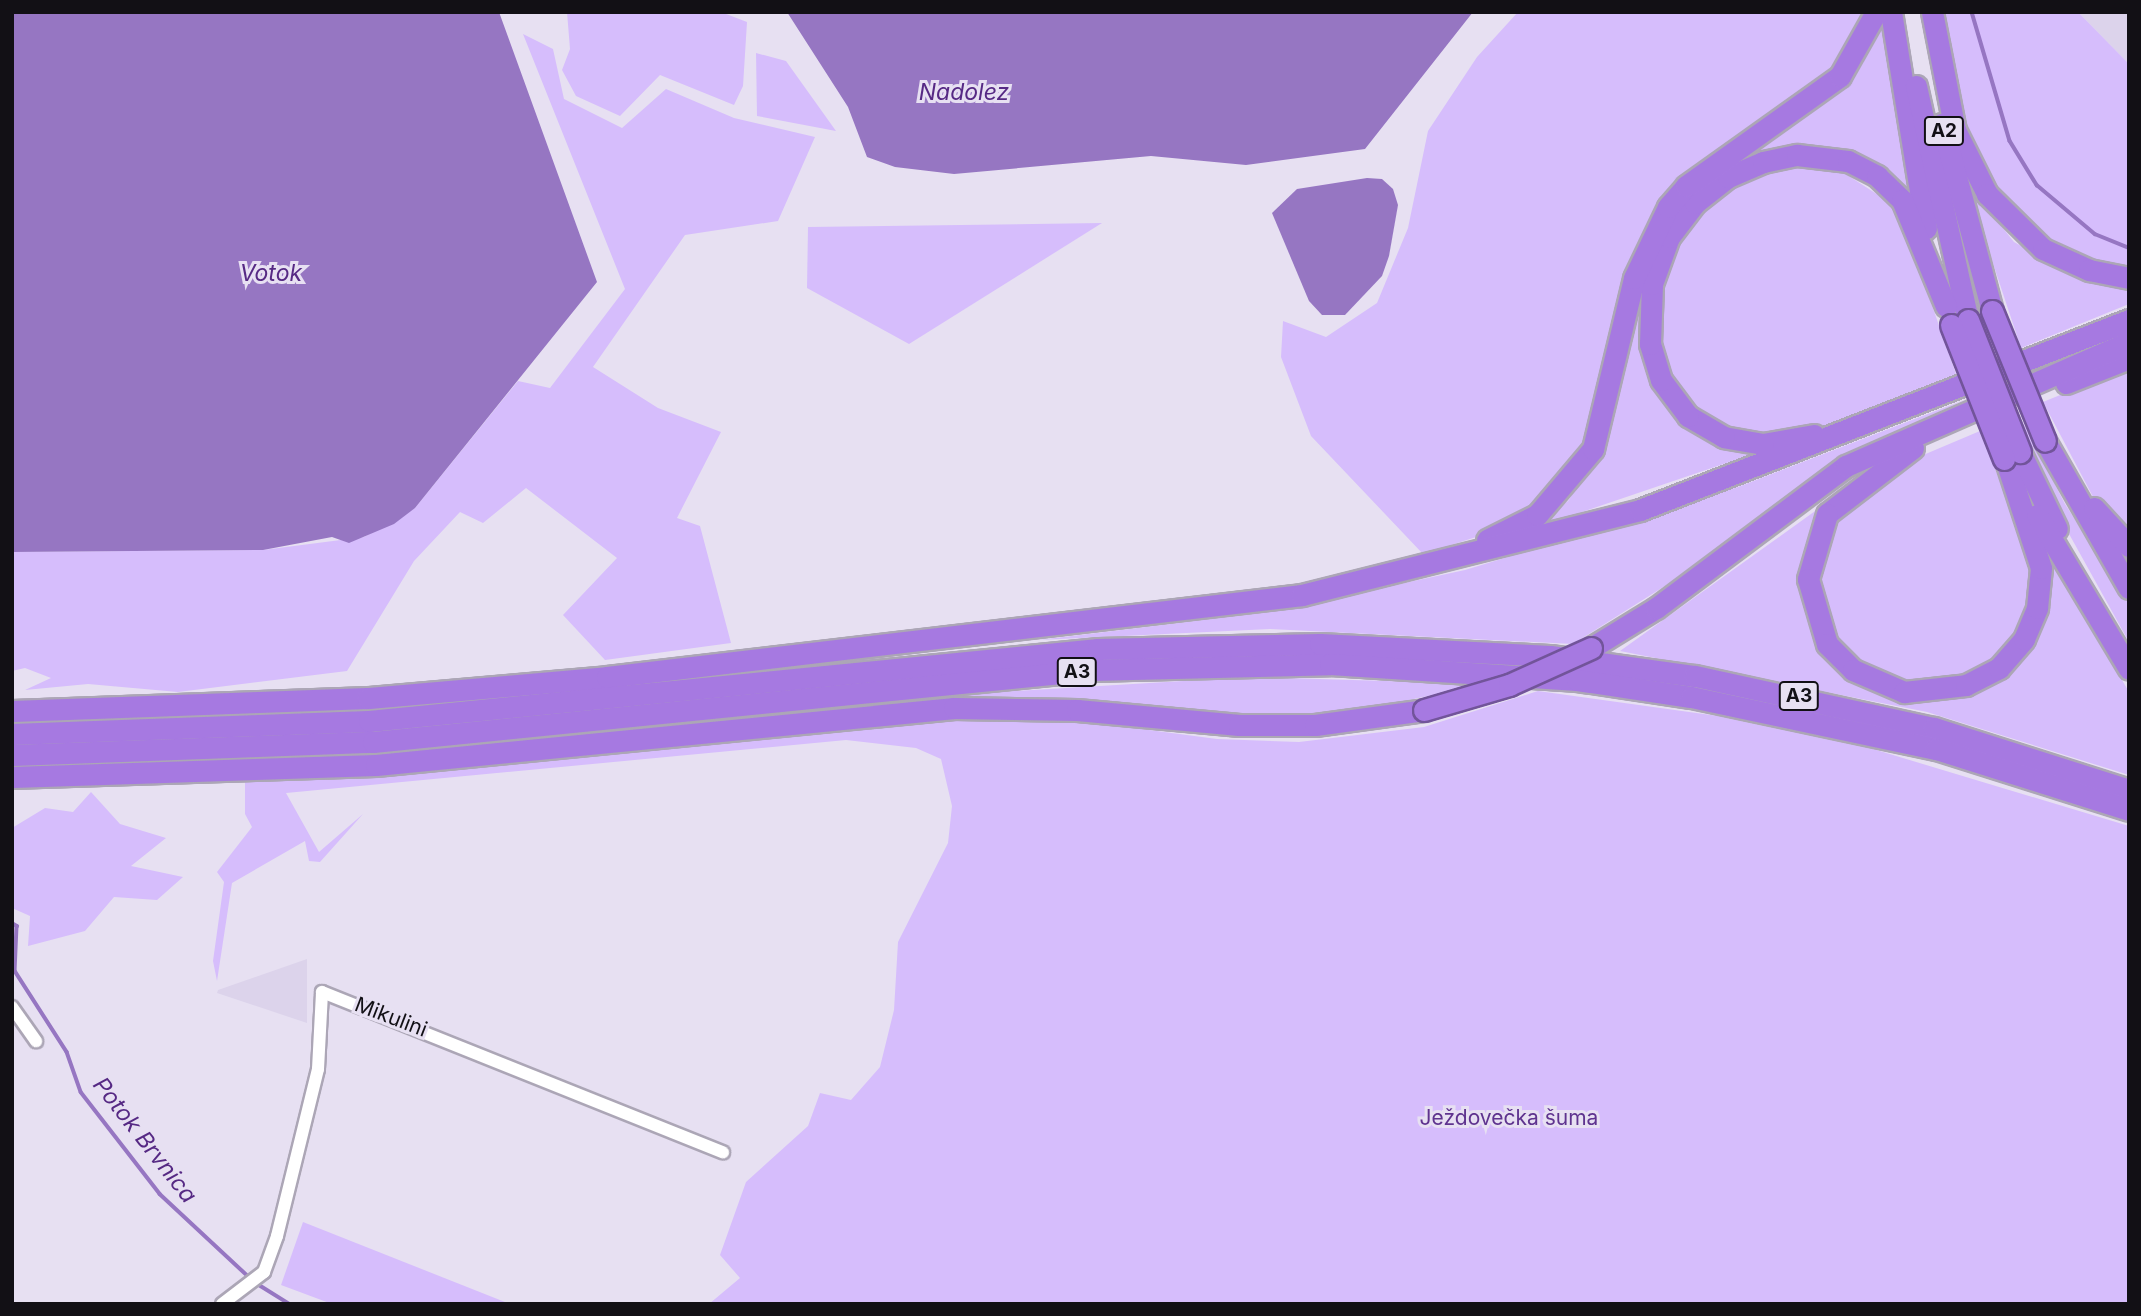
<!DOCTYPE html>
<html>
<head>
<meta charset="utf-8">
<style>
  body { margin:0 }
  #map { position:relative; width:2141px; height:1316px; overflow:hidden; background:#e7e0f2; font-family:Inter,sans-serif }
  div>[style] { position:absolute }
  .built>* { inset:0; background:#dcd3eb }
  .green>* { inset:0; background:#d6bdfc }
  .water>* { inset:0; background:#9676c2 }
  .stream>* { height:3.5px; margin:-1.75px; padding:0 1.75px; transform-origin:1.75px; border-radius:1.75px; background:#9676c2 }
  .roads { filter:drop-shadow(2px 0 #aca6b6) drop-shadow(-2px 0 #aca6b6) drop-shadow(0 2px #aca6b6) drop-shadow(0 -2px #aca6b6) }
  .street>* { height:12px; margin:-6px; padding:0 6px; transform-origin:6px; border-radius:6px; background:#fff }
  .highway>* { height:21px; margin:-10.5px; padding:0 10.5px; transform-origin:10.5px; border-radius:10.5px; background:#a679e1 }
  .bridges { filter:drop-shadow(2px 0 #72549a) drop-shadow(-2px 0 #72549a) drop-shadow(0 2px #72549a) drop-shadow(0 -2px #72549a) }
  .highway-bridge>* { height:21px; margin:-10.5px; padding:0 10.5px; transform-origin:10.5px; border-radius:10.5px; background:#a679e1 }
  span { translate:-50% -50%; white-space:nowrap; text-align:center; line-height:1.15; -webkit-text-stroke:6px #e7e0f2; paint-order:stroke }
  .shield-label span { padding:2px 5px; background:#e7e0f2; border:2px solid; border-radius:5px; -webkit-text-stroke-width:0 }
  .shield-label { font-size:19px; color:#121015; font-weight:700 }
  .street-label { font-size:21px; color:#121015 }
  .park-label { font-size:21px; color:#5f338f }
  .water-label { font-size:23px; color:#562984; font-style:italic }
  .frame { position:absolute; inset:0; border:14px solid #121015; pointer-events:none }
</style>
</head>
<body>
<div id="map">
  <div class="built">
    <i style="clip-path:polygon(2078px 12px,2129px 12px,2129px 64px)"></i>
    <i style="clip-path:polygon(307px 959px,307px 1023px,217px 993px,218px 990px)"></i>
  </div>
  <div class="green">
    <i style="clip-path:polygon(567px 12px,721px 12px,747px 22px,743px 86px,734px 105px,660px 75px,620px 116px,576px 96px,562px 70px,570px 49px)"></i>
    <i style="clip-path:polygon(1518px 12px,1864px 12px,1835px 65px,1808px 93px,1655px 211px,1628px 272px,1590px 437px,1552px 494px,1495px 531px,1423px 554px,1311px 436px,1281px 357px,1283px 321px,1326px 337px,1377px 303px,1408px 228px,1428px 131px,1477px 57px)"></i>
    <i style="clip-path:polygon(1881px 12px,1915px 212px,1897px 187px,1777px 151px,1661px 232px,1738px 159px,1838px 90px)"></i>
    <i style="clip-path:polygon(1938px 12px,2078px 12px,2129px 64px,2129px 271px,2091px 264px,2027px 230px,1970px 153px)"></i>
    <i style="clip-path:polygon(523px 34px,553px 49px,564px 99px,622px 128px,666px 89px,734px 118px,815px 137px,778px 221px,685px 235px,593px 367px,658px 408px,721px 432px,677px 518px,700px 526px,731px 643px,605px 660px,563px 615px,617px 558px,526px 488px,483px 523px,460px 512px,414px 561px,347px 671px,178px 692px,88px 684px,25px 690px,51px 678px,25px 668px,12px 671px,12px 552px,263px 550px,364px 537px,415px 508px,518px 381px,550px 388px,625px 289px)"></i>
    <i style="clip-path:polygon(756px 53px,786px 61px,836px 131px,757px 116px)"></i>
    <i style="clip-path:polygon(1794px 164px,1838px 169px,1889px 202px,1907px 234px,1956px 374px,1824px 426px,1750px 435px,1709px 421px,1681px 398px,1658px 354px,1657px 303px,1671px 252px,1693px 217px,1756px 173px)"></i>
    <i style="clip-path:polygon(1966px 182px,2014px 242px,2076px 276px,2129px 286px,2129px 304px,2021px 348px)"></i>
    <i style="clip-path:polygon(1102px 223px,909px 344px,807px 288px,808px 227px)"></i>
    <i style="clip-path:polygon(1640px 286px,1641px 340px,1665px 403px,1719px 445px,1756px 453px,1529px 530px,1568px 501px,1601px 450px)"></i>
    <i style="clip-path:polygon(2129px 367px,2129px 539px,2101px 512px,2043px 402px)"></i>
    <i style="clip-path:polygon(1964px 400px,1828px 465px,1668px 584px,1573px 644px,1270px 629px,1039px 640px,1269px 612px,1465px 570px,1738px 487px)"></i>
    <i style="clip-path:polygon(2018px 413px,2065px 504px,2129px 603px,2129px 642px,2053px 505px,2013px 414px)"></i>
    <i style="clip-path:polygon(1980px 431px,2029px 553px,2032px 577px,2021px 625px,2010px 646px,1980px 671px,1928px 687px,1870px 674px,1828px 632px,1815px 578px,1833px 519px,1909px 461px)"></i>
    <i style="clip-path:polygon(1843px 491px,1810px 531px,1800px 570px,1806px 617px,1845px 676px,1880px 695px,1920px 703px,1967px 695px,2026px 646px,2040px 539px,2129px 692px,2129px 775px,1927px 712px,1620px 651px)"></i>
    <i style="clip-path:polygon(1250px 677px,1485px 684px,1352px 712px,1276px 717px,1113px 707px,369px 755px,999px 692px)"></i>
    <i style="clip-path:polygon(1538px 691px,1718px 716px,1873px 749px,2129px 826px,2129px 1304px,709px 1304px,740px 1278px,720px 1255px,746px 1182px,808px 1126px,820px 1093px,851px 1100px,880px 1067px,894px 1010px,898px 942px,948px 843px,952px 806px,941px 759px,916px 748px,846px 740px,286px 793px,319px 852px,363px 814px,320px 862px,309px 861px,305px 841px,232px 883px,217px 981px,213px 961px,224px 882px,217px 872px,252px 827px,245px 814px,245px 782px,523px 761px,939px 718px,1066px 719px,1217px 739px,1299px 742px,1424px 727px)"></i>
    <i style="clip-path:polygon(91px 792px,120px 824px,166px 838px,131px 866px,183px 877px,157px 900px,114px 897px,85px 931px,28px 946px,30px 916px,12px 908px,12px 828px,45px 808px,73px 812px)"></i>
    <i style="clip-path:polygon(303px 1222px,510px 1304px,332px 1304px,281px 1285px)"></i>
  </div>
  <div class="water">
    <i style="clip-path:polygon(12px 12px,499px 12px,597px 282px,415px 508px,394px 524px,349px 543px,332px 537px,263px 550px,12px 552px)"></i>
    <i style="clip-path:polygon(787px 12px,1473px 12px,1365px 149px,1246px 165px,1151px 156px,954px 174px,895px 167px,867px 157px,848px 107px)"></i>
    <i style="clip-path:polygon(1367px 178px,1382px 179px,1393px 189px,1398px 205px,1389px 256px,1382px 276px,1345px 315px,1322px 315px,1309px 301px,1272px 213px,1297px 189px)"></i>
  </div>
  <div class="stream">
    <i style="left:1972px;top:12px;width:134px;rotate:73.6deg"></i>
    <i style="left:2010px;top:141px;width:52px;rotate:58.5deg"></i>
    <i style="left:2037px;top:185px;width:76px;rotate:40.2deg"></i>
    <i style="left:2095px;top:234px;width:37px;rotate:22deg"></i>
    <i style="left:12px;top:923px;width:6px;rotate:31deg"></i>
    <i style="left:17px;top:926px;width:45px;rotate:92.5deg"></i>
    <i style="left:15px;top:971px;width:96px;rotate:57.3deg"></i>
    <i style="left:67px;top:1052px;width:42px;rotate:70.7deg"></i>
    <i style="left:81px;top:1092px;width:129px;rotate:52.2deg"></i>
    <i style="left:160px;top:1194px;width:123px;rotate:43deg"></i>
    <i style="left:256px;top:1283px;width:40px;rotate:32deg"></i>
  </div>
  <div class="roads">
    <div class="street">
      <i style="left:12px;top:1007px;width:42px;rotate:54.8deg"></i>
      <i style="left:222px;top:1304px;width:53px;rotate:-37.3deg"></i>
      <i style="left:264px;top:1272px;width:38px;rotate:-70deg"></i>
      <i style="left:277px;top:1236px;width:172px;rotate:-76.2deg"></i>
      <i style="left:318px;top:1069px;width:77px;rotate:-87deg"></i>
      <i style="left:322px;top:992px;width:432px;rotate:21.8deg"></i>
    </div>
    <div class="highway">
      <i style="left:1891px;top:12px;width:219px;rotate:80.8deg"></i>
      <i style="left:1932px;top:12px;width:120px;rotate:79deg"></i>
      <i style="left:1955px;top:130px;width:72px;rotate:63.4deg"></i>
      <i style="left:1987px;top:194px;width:78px;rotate:44.5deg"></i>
      <i style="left:2043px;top:249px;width:51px;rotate:24.5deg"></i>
      <i style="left:2089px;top:270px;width:41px;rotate:11.3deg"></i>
      <i style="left:1916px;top:86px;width:240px;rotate:77.5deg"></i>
      <i style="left:1942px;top:124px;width:194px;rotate:75deg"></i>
      <i style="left:2066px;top:383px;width:68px;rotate:-21.6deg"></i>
      <i style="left:1814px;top:435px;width:52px;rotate:170deg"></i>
      <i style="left:1763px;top:444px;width:40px;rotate:-170deg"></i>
      <i style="left:1724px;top:437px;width:42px;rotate:-149.7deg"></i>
      <i style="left:1688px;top:416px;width:45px;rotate:-126.9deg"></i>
      <i style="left:1661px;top:380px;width:38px;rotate:-107deg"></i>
      <i style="left:1650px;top:344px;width:60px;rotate:-88.1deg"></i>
      <i style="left:1652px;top:284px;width:50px;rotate:-70.1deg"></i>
      <i style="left:1669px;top:237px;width:43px;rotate:-52.6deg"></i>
      <i style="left:1695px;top:203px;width:42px;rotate:-38.2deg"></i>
      <i style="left:1728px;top:177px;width:38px;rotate:-23deg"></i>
      <i style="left:1763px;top:162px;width:35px;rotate:-12deg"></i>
      <i style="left:1797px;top:155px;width:51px;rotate:6.7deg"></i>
      <i style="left:1848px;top:161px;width:33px;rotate:27deg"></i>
      <i style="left:1877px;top:176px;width:35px;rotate:44deg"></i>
      <i style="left:1902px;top:200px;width:115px;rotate:67.5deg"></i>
      <i style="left:2045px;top:441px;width:169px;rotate:60.3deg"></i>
      <i style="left:1913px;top:448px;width:108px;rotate:142.5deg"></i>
      <i style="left:1827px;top:514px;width:68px;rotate:106.3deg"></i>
      <i style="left:1808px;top:579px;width:68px;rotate:73.7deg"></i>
      <i style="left:1827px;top:644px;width:37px;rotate:45deg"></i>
      <i style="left:1853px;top:670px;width:56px;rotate:23.3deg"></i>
      <i style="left:1904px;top:692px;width:62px;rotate:-6.4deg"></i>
      <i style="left:1966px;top:685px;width:37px;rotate:-27deg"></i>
      <i style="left:1999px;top:668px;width:38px;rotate:-49deg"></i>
      <i style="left:2024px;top:639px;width:34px;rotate:-67deg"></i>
      <i style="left:2037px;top:608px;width:40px;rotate:-84.3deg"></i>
      <i style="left:2041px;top:568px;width:109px;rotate:-108.1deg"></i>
      <i style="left:2020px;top:452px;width:85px;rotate:64.3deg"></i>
      <i style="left:2094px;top:508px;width:52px;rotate:47.4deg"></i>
      <i style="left:2037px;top:515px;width:179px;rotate:59.1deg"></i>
      <i style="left:1487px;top:540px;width:56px;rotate:-26.6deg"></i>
      <i style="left:1537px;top:515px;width:87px;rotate:-49.7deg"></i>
      <i style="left:1593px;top:449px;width:176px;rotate:-76.5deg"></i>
      <i style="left:1634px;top:278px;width:79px;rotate:-64.4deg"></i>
      <i style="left:1668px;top:207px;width:28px;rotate:-49deg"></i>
      <i style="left:1686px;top:186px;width:189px;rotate:-35.5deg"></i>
      <i style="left:1840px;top:76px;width:73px;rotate:-60.6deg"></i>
      <i style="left:1591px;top:648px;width:76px;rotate:-31.6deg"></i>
      <i style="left:1656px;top:608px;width:237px;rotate:-36.8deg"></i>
      <i style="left:1846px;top:466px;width:309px;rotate:-23.7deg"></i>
      <i style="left:12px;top:711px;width:356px;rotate:-2.1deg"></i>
      <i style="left:368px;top:698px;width:240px;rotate:-5deg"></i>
      <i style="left:607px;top:677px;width:700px;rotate:-6.73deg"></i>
      <i style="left:1302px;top:595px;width:349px;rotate:-14.1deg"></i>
      <i style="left:1640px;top:510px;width:525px;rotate:-21.23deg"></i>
      <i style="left:12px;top:734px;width:357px;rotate:-2.1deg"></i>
      <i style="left:369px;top:721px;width:733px;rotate:-5.64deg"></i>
      <i style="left:1098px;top:649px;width:222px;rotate:-1.3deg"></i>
      <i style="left:1320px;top:644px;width:230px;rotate:3deg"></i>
      <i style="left:1550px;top:656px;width:146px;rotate:7.9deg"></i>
      <i style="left:1695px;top:676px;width:245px;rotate:12.3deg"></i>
      <i style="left:1934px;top:728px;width:205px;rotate:17.6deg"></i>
      <i style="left:12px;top:755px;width:361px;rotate:-2.1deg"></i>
      <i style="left:373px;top:742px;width:721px;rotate:-5.73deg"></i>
      <i style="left:1090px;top:670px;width:240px;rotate:-1.4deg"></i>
      <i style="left:1330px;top:664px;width:248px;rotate:3.7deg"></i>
      <i style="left:1577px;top:680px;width:115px;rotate:8.5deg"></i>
      <i style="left:1691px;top:697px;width:250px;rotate:12deg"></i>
      <i style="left:1936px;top:749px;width:202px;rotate:17.5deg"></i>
      <i style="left:12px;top:777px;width:364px;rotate:-1.9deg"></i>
      <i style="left:376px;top:765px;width:581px;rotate:-5.63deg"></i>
      <i style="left:954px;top:708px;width:123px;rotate:0.9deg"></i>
      <i style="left:1077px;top:710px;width:163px;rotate:5.3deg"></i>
      <i style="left:1239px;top:725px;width:76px"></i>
      <i style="left:1315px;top:725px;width:110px;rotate:-7.8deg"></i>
    </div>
  </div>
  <div class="bridges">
    <div class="highway-bridge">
      <i style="left:1992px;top:311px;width:140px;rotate:67.8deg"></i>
      <i style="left:1968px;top:320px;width:142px;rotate:68.5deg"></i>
      <i style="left:1951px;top:325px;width:144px;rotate:68.4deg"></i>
      <i style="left:1424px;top:710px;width:89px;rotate:-16.4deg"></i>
      <i style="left:1509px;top:685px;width:90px;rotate:-24.3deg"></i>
    </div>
  </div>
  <div class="shield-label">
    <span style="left:1944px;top:131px">A2</span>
    <span style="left:1077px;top:672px">A3</span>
    <span style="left:1799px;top:696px">A3</span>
  </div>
  <div class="street-label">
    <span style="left:391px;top:1017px;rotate:21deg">Mikulini</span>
  </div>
  <div class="park-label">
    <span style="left:1509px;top:1118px">Ježdovečka šuma</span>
  </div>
  <div class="water-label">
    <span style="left:964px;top:92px">Nadolez</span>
    <span style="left:271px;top:273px">Votok</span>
    <span style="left:145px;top:1140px;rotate:52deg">Potok Brvnica</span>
  </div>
  <div class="frame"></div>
</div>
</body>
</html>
